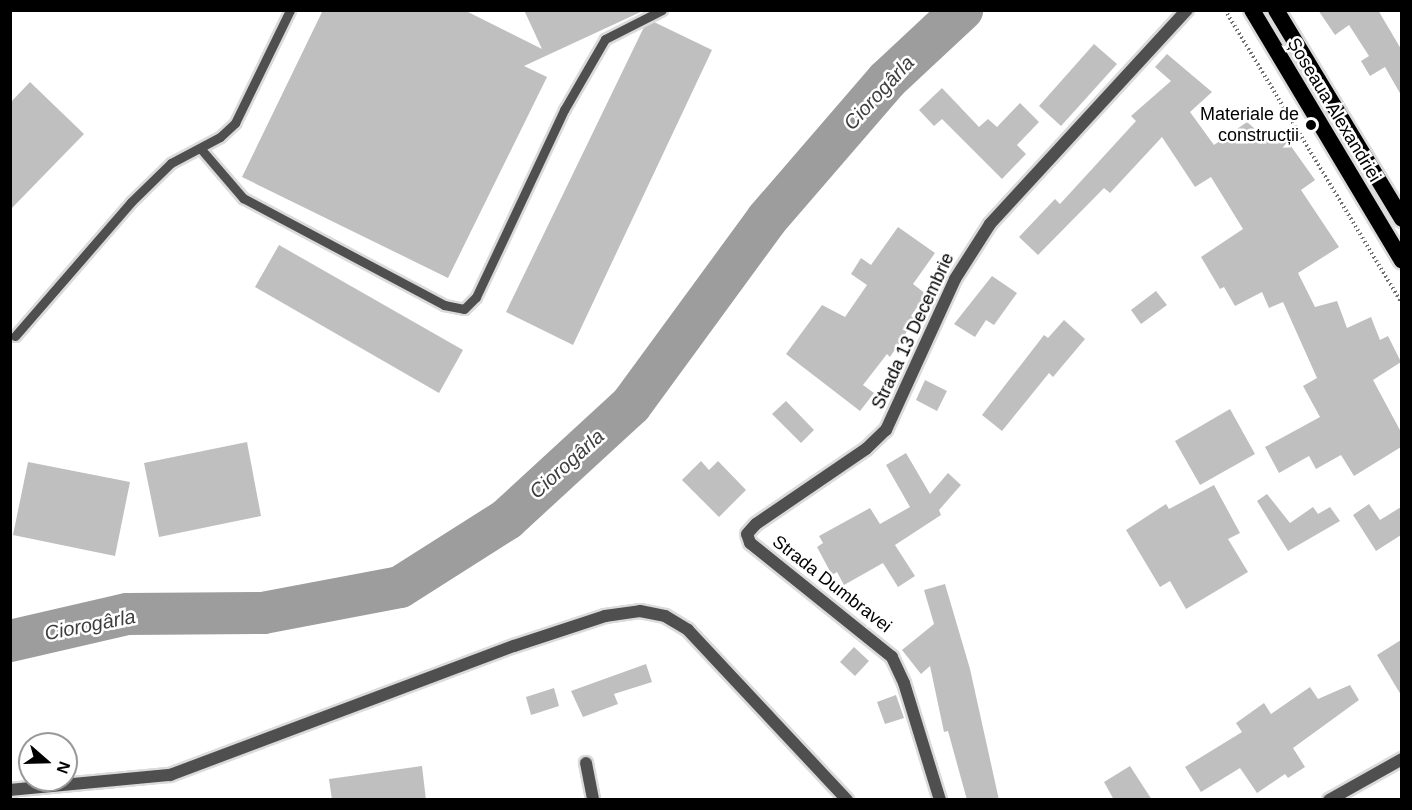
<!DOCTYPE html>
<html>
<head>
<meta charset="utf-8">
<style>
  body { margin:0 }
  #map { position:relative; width:1412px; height:810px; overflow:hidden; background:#fff; font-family:Arial,sans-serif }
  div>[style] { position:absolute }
  .river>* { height:42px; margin:-21px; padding:0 21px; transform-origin:21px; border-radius:21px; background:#9d9d9d }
  .building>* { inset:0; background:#bfbfbf }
  .path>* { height:4px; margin-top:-2px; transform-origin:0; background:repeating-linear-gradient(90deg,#717171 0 1.5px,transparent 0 4.5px) }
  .roads { filter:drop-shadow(2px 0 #dbdbdb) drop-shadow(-2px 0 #dbdbdb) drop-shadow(0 2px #dbdbdb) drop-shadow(0 -2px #dbdbdb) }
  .service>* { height:9px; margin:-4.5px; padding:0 4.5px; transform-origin:4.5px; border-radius:4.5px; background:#4f4f4f }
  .minor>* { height:12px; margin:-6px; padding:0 6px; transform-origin:6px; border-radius:6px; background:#4f4f4f }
  .trunk>* { height:16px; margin:-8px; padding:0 8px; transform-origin:8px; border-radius:8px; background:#000 }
  .dots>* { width:16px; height:16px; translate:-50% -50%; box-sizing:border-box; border:3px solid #fff; border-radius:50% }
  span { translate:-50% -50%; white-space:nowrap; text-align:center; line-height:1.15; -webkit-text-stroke:5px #fff; paint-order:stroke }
  .street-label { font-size:18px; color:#000 }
  .poi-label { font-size:18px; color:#000 }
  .right { translate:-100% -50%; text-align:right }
  .water-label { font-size:20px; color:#3e3e3e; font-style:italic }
  .frame { position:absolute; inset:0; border:12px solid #000; pointer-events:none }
  .north { position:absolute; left:18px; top:732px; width:60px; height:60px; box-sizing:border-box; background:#fff; border:2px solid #999; border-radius:50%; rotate:110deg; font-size:16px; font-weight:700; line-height:24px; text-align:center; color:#000 }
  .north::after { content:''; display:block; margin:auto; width:21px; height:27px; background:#000; clip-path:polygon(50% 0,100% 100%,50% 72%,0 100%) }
</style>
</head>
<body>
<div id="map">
  <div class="river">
    <i style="left:10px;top:641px;width:120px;rotate:-13deg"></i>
    <i style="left:127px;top:614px;width:136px;rotate:-0.4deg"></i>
    <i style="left:263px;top:613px;width:139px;rotate:-10.7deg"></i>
    <i style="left:400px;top:587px;width:127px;rotate:-32.4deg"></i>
    <i style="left:507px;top:519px;width:168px;rotate:-42.6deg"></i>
    <i style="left:631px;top:405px;width:230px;rotate:-53.8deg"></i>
    <i style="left:767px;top:219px;width:184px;rotate:-49.2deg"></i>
    <i style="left:887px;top:80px;width:103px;rotate:-43deg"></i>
  </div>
  <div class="building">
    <i style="clip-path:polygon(323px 10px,464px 10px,542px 49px,524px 10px,645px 10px,524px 66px,547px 77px,448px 278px,242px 177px)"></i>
    <i style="clip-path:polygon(1318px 10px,1378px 10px,1401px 49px,1401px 95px,1385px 67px,1370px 76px,1361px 61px,1369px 56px,1349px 25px,1335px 35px)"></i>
    <i style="clip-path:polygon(654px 22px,712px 50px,573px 345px,506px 312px,644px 27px)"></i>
    <i style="clip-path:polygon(1094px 44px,1117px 64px,1061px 126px,1039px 106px)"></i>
    <i style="clip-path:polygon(1167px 54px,1212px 92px,1190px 112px,1214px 145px,1247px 122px,1270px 142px,1280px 133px,1283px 135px,1315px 180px,1301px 190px,1339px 247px,1298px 273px,1315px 307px,1337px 301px,1347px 328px,1371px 317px,1380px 340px,1388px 336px,1401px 362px,1373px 380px,1401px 432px,1401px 447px,1354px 476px,1341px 455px,1316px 469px,1309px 456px,1279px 473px,1265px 447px,1320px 417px,1303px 386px,1317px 378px,1283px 302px,1269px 308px,1262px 292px,1235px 306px,1224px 287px,1220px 289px,1201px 257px,1243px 229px,1211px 177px,1195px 187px,1162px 137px,1110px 193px,1104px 188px,1038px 255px,1019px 237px,1055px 199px,1060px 204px,1136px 121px,1131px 116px,1171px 81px,1155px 67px)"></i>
    <i style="clip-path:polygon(30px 82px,84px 134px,10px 210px,10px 103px)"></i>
    <i style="clip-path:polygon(942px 88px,979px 127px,988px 119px,997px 127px,1020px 103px,1039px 122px,1017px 145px,1026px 154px,1002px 179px,942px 119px,934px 126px,919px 110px)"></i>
    <i style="clip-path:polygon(898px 227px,935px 253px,913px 284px,926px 294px,911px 316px,915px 319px,890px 357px,887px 354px,863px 385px,874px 393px,860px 411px,786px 354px,822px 305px,845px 317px,867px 285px,851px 274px,861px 258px,871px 265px)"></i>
    <i style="clip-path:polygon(279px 245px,463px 350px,439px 393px,255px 287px)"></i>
    <i style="clip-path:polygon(992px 276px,1017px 293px,994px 325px,986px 320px,975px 337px,954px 324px)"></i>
    <i style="clip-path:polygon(1156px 291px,1167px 305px,1141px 324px,1131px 310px)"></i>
    <i style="clip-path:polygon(1064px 320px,1085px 339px,1053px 377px,1049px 373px,1002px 431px,982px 415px,1044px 335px,1048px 338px)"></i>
    <i style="clip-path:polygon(925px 380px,947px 391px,937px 411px,916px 400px)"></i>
    <i style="clip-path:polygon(786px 401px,814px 430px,801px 443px,772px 414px)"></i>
    <i style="clip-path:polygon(1230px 409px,1255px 454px,1200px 485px,1175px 441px)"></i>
    <i style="clip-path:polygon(247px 442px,261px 516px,159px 537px,144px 463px)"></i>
    <i style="clip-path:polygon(906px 453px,930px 494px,948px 473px,961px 485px,939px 510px,941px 515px,895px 545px,915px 576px,898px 587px,883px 563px,844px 585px,837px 572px,832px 575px,817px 547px,823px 543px,819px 536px,870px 508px,880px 524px,910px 507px,886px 465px)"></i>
    <i style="clip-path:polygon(701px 461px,709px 470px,718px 461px,746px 490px,719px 517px,682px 480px)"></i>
    <i style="clip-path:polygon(28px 462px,130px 482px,115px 556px,13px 535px)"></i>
    <i style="clip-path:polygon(1214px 485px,1240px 533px,1228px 539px,1248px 572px,1186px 609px,1170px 581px,1160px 587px,1126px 530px,1166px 504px,1169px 509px)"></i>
    <i style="clip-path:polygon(1267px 494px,1290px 523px,1313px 507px,1318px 514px,1330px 507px,1340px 521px,1288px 551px,1257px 501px)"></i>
    <i style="clip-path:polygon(1369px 504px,1380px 520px,1401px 507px,1401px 535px,1376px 551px,1353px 515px)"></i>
    <i style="clip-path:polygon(945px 584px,970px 669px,999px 800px,967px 800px,948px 731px,944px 732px,930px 666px,921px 674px,902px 650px,934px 624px,924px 590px)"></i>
    <i style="clip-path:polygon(1401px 640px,1401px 695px,1377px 655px)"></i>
    <i style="clip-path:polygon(854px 647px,869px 661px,855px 676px,840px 662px)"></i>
    <i style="clip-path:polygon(646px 664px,652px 682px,614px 694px,618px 704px,583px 717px,571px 691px)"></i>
    <i style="clip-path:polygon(1350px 685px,1359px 700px,1293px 748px,1305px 767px,1288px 778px,1285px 774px,1257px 793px,1240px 768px,1201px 792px,1185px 767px,1242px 732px,1236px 723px,1264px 703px,1271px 714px,1310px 687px,1318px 699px)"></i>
    <i style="clip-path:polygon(554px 688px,559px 706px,531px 715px,526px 697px)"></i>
    <i style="clip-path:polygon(896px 695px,904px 718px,885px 724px,877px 702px)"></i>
    <i style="clip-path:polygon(422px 766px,426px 800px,332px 800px,329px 779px)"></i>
    <i style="clip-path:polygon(1130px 766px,1152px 800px,1114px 800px,1104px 782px)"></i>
  </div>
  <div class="path">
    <i style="left:1225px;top:10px;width:342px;rotate:58.9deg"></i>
  </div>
  <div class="roads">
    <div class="service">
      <i style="left:201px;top:149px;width:65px;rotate:49.4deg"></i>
      <i style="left:243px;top:198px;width:228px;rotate:28deg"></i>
      <i style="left:444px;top:305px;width:20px;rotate:11deg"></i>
      <i style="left:464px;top:309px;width:17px;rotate:-45deg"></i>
      <i style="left:476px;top:297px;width:207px;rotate:-64.8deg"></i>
      <i style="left:564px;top:110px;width:82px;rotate:-60deg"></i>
      <i style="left:605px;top:39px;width:64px;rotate:-27deg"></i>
      <i style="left:15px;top:336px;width:177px;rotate:-49.1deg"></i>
      <i style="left:131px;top:202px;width:56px;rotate:-44.3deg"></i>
      <i style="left:171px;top:163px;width:55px;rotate:-28deg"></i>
      <i style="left:220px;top:137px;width:21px;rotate:-43deg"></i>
      <i style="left:235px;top:123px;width:126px;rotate:-64deg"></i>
    </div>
    <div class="minor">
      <i style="left:586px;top:763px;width:38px;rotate:79deg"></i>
      <i style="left:10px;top:790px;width:161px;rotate:-5.4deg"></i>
      <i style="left:170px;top:775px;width:367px;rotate:-20.6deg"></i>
      <i style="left:514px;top:646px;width:96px;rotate:-18.2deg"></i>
      <i style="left:605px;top:616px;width:35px;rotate:-8deg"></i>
      <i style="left:640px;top:611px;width:25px;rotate:11deg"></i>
      <i style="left:665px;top:616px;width:27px;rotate:31deg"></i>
      <i style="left:688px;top:630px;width:233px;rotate:46.9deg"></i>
      <i style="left:940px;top:800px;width:122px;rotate:-107.1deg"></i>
      <i style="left:904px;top:683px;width:29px;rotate:-115deg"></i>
      <i style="left:892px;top:657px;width:182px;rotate:-141.2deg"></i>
      <i style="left:750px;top:543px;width:9px;rotate:-108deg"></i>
      <i style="left:747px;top:534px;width:13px;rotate:-48deg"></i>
      <i style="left:756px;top:524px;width:133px;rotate:-34.3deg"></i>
      <i style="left:866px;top:449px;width:28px;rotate:-44deg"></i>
      <i style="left:886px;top:430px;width:166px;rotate:-65.4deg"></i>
      <i style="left:955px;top:279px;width:65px;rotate:-57.5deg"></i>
      <i style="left:990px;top:224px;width:291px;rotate:-47.4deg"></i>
      <i style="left:1329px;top:800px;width:84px;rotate:-29.3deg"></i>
    </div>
    <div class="trunk">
      <i style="left:1252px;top:10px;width:292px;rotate:59.1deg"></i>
      <i style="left:1276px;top:10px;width:244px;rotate:58.9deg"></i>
    </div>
  </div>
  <div class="dots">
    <i style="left:1311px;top:125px;background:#000"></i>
  </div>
  <div class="street-label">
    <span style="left:1334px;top:110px;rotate:59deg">Șoseaua Alexandriei</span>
    <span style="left:913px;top:331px;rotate:-65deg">Strada 13 Decembrie</span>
    <span style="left:832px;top:584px;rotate:38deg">Strada Dumbravei</span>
  </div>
  <div class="poi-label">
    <span class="right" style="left:1299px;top:125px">Materiale de<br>construcții</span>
  </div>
  <div class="water-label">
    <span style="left:879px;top:93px;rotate:-47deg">Ciorogârla</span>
    <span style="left:567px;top:464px;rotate:-42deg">Ciorogârla</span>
    <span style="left:90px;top:625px;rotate:-11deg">Ciorogârla</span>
  </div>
  <div class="frame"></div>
  <div class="north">N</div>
</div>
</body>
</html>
